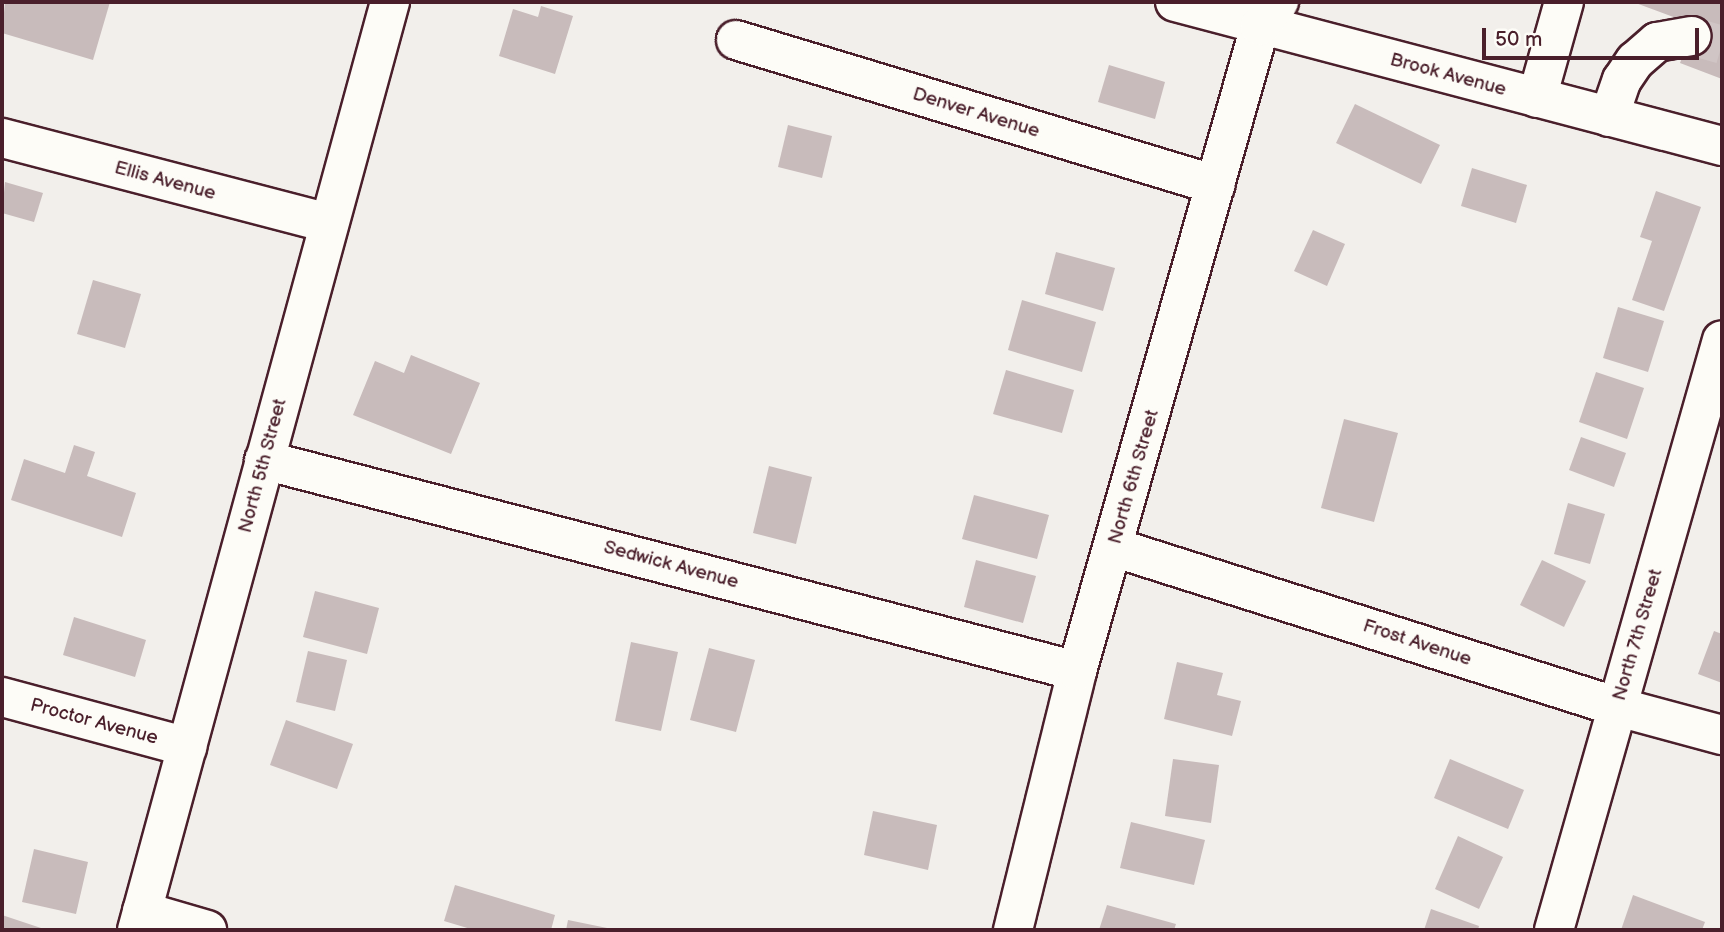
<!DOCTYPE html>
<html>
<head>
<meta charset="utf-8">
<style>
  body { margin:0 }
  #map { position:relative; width:1724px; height:932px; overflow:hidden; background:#f2efeb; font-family:"Balsamiq Sans",sans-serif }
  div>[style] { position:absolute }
  .building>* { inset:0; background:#c8bbbb }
  .minor-tunnel>* { height:38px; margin-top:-19px; transform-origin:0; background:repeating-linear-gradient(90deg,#d0c5c5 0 38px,transparent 0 57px) }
  .roads { filter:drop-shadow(2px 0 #4a1f2b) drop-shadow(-2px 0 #4a1f2b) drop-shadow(0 2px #4a1f2b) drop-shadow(0 -2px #4a1f2b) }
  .minor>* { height:38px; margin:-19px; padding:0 19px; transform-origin:19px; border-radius:19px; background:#fdfcf7 }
  .major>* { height:38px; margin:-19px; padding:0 19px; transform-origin:19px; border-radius:19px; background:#fdfcf7 }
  span { translate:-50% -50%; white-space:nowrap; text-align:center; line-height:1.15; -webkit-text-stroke:7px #fdfcf7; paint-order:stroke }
  .street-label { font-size:19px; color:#4a1f2b }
  .frame { position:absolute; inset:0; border:4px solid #4a1f2b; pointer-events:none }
  .scale { position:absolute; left:1482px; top:28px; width:217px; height:32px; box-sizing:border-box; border:4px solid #4a1f2b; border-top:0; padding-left:9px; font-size:21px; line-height:24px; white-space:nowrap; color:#4a1f2b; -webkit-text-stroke:5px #fdfcf7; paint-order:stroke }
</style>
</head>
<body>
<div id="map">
  <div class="building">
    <i style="clip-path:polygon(5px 2px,110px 2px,93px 60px,2px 33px)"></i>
    <i style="clip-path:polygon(1633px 2px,1722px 2px,1722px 79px,1680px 63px,1695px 25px)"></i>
    <i style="clip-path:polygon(541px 6px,573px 16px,555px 74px,499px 56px,513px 9px,538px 17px)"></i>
    <i style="clip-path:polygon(1109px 65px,1165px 82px,1155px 119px,1098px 102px)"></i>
    <i style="clip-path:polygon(1355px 104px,1440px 145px,1421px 184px,1336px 143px)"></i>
    <i style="clip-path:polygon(788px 125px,832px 136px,822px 178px,778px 167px)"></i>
    <i style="clip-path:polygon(1472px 168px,1527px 185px,1516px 223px,1461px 206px)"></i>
    <i style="clip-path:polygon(5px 182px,43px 193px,34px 222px,2px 213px)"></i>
    <i style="clip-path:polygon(1656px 191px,1701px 207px,1664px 311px,1632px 300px,1652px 241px,1640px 237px)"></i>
    <i style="clip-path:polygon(1313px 230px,1345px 244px,1327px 286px,1294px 271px)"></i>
    <i style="clip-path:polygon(1056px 252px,1115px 268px,1103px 311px,1045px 294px)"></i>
    <i style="clip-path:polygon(93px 280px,141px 294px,125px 348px,77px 334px)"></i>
    <i style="clip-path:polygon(1022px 300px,1096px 322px,1082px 372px,1008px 350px)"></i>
    <i style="clip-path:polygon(1618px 307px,1664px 321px,1648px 372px,1603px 358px)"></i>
    <i style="clip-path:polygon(411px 355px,480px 383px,451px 454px,353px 415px,375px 361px,404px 373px)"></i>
    <i style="clip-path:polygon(1006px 370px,1074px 390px,1062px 433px,993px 414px)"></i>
    <i style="clip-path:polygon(1596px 372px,1644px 388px,1627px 439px,1579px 422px)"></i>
    <i style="clip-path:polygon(1344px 419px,1398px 433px,1374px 522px,1321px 508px)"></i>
    <i style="clip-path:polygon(1581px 437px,1626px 453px,1614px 487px,1569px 470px)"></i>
    <i style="clip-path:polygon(74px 445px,95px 452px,87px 476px,136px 493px,122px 537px,11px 500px,24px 459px,65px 473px)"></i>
    <i style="clip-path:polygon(769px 466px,812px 477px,796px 544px,753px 533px)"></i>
    <i style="clip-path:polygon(974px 495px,1049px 515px,1037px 559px,962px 539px)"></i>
    <i style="clip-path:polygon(1568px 503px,1605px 514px,1590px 564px,1554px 554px)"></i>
    <i style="clip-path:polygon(976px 560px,1036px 576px,1023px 623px,964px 607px)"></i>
    <i style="clip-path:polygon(1542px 560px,1586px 581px,1564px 627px,1520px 605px)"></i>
    <i style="clip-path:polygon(315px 591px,379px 608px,367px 654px,303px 637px)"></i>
    <i style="clip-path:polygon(74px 617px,146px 640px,135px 677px,63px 655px)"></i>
    <i style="clip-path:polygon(1714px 631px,1722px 634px,1722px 683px,1698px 674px)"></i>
    <i style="clip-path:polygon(631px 642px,678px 652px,661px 731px,615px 721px)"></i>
    <i style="clip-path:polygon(709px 648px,755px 660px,736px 732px,690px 720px)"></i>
    <i style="clip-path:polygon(308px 651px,347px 660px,335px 711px,296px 702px)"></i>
    <i style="clip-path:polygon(1177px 662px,1223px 673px,1217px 695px,1241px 701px,1232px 736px,1164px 719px)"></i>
    <i style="clip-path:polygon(286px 720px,353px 744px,337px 789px,270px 765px)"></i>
    <i style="clip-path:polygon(1173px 759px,1219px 765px,1211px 823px,1165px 816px)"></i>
    <i style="clip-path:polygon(1450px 759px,1524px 790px,1508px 829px,1434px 798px)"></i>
    <i style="clip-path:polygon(873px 811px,937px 825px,928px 870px,864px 855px)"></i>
    <i style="clip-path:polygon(1131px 822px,1205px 840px,1194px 885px,1120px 868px)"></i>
    <i style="clip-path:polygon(1458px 836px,1503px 857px,1479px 909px,1435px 889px)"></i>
    <i style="clip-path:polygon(34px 849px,88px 862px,76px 914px,22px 902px)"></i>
    <i style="clip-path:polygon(455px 885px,555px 915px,551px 930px,474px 930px,444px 921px)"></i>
    <i style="clip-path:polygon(1633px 895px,1705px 922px,1702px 930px,1621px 930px)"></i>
    <i style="clip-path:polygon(1107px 905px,1176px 924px,1174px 930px,1099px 930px)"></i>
    <i style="clip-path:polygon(1431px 909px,1479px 926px,1478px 930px,1424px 930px)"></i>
    <i style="clip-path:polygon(2px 915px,41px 928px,40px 930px,2px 930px)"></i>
    <i style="clip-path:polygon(568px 920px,612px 929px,612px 930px,566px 930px)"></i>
  </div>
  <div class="minor-tunnel">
    <i style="left:1691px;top:36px;width:32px;rotate:16deg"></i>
  </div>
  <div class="roads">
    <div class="minor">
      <i style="left:1175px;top:2px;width:566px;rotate:14.75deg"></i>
      <i style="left:736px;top:40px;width:501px;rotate:16.81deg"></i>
      <i style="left:1537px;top:98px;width:100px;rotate:-74.3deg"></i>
      <i style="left:1609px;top:117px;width:39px;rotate:-71deg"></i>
      <i style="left:1622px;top:80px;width:23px;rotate:-56deg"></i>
      <i style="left:1635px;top:61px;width:29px;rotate:-41deg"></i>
      <i style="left:1657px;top:42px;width:35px;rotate:-10deg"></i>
      <i style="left:2px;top:138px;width:338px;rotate:14.6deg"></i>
      <i style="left:264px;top:460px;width:840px;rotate:14.55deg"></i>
      <i style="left:1113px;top:547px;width:530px;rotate:17.58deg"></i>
      <i style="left:1618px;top:707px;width:108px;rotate:15.1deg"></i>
      <i style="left:2px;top:697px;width:192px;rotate:15.1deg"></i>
      <i style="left:142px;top:911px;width:68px;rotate:16.3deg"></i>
      <i style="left:1013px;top:930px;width:267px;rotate:-76.1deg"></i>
      <i style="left:1077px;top:671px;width:670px;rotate:-74.16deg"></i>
      <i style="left:1260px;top:26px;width:31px;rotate:-52deg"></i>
      <i style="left:1554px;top:930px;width:613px;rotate:-74.11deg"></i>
    </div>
    <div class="major">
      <i style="left:137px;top:930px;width:962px;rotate:-74.75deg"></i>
    </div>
  </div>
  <div class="street-label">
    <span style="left:1448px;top:75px;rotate:15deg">Brook Avenue</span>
    <span style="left:976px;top:113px;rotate:17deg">Denver Avenue</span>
    <span style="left:165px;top:181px;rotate:15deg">Ellis Avenue</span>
    <span style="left:263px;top:466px;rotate:-75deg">North 5th Street</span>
    <span style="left:1134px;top:477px;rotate:-74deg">North 6th Street</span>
    <span style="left:671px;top:565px;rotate:15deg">Sedwick Avenue</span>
    <span style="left:1638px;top:635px;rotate:-74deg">North 7th Street</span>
    <span style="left:1417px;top:643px;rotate:18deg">Frost Avenue</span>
    <span style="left:94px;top:722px;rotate:15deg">Proctor Avenue</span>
  </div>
  <div class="frame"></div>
  <div class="scale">50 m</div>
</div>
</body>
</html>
